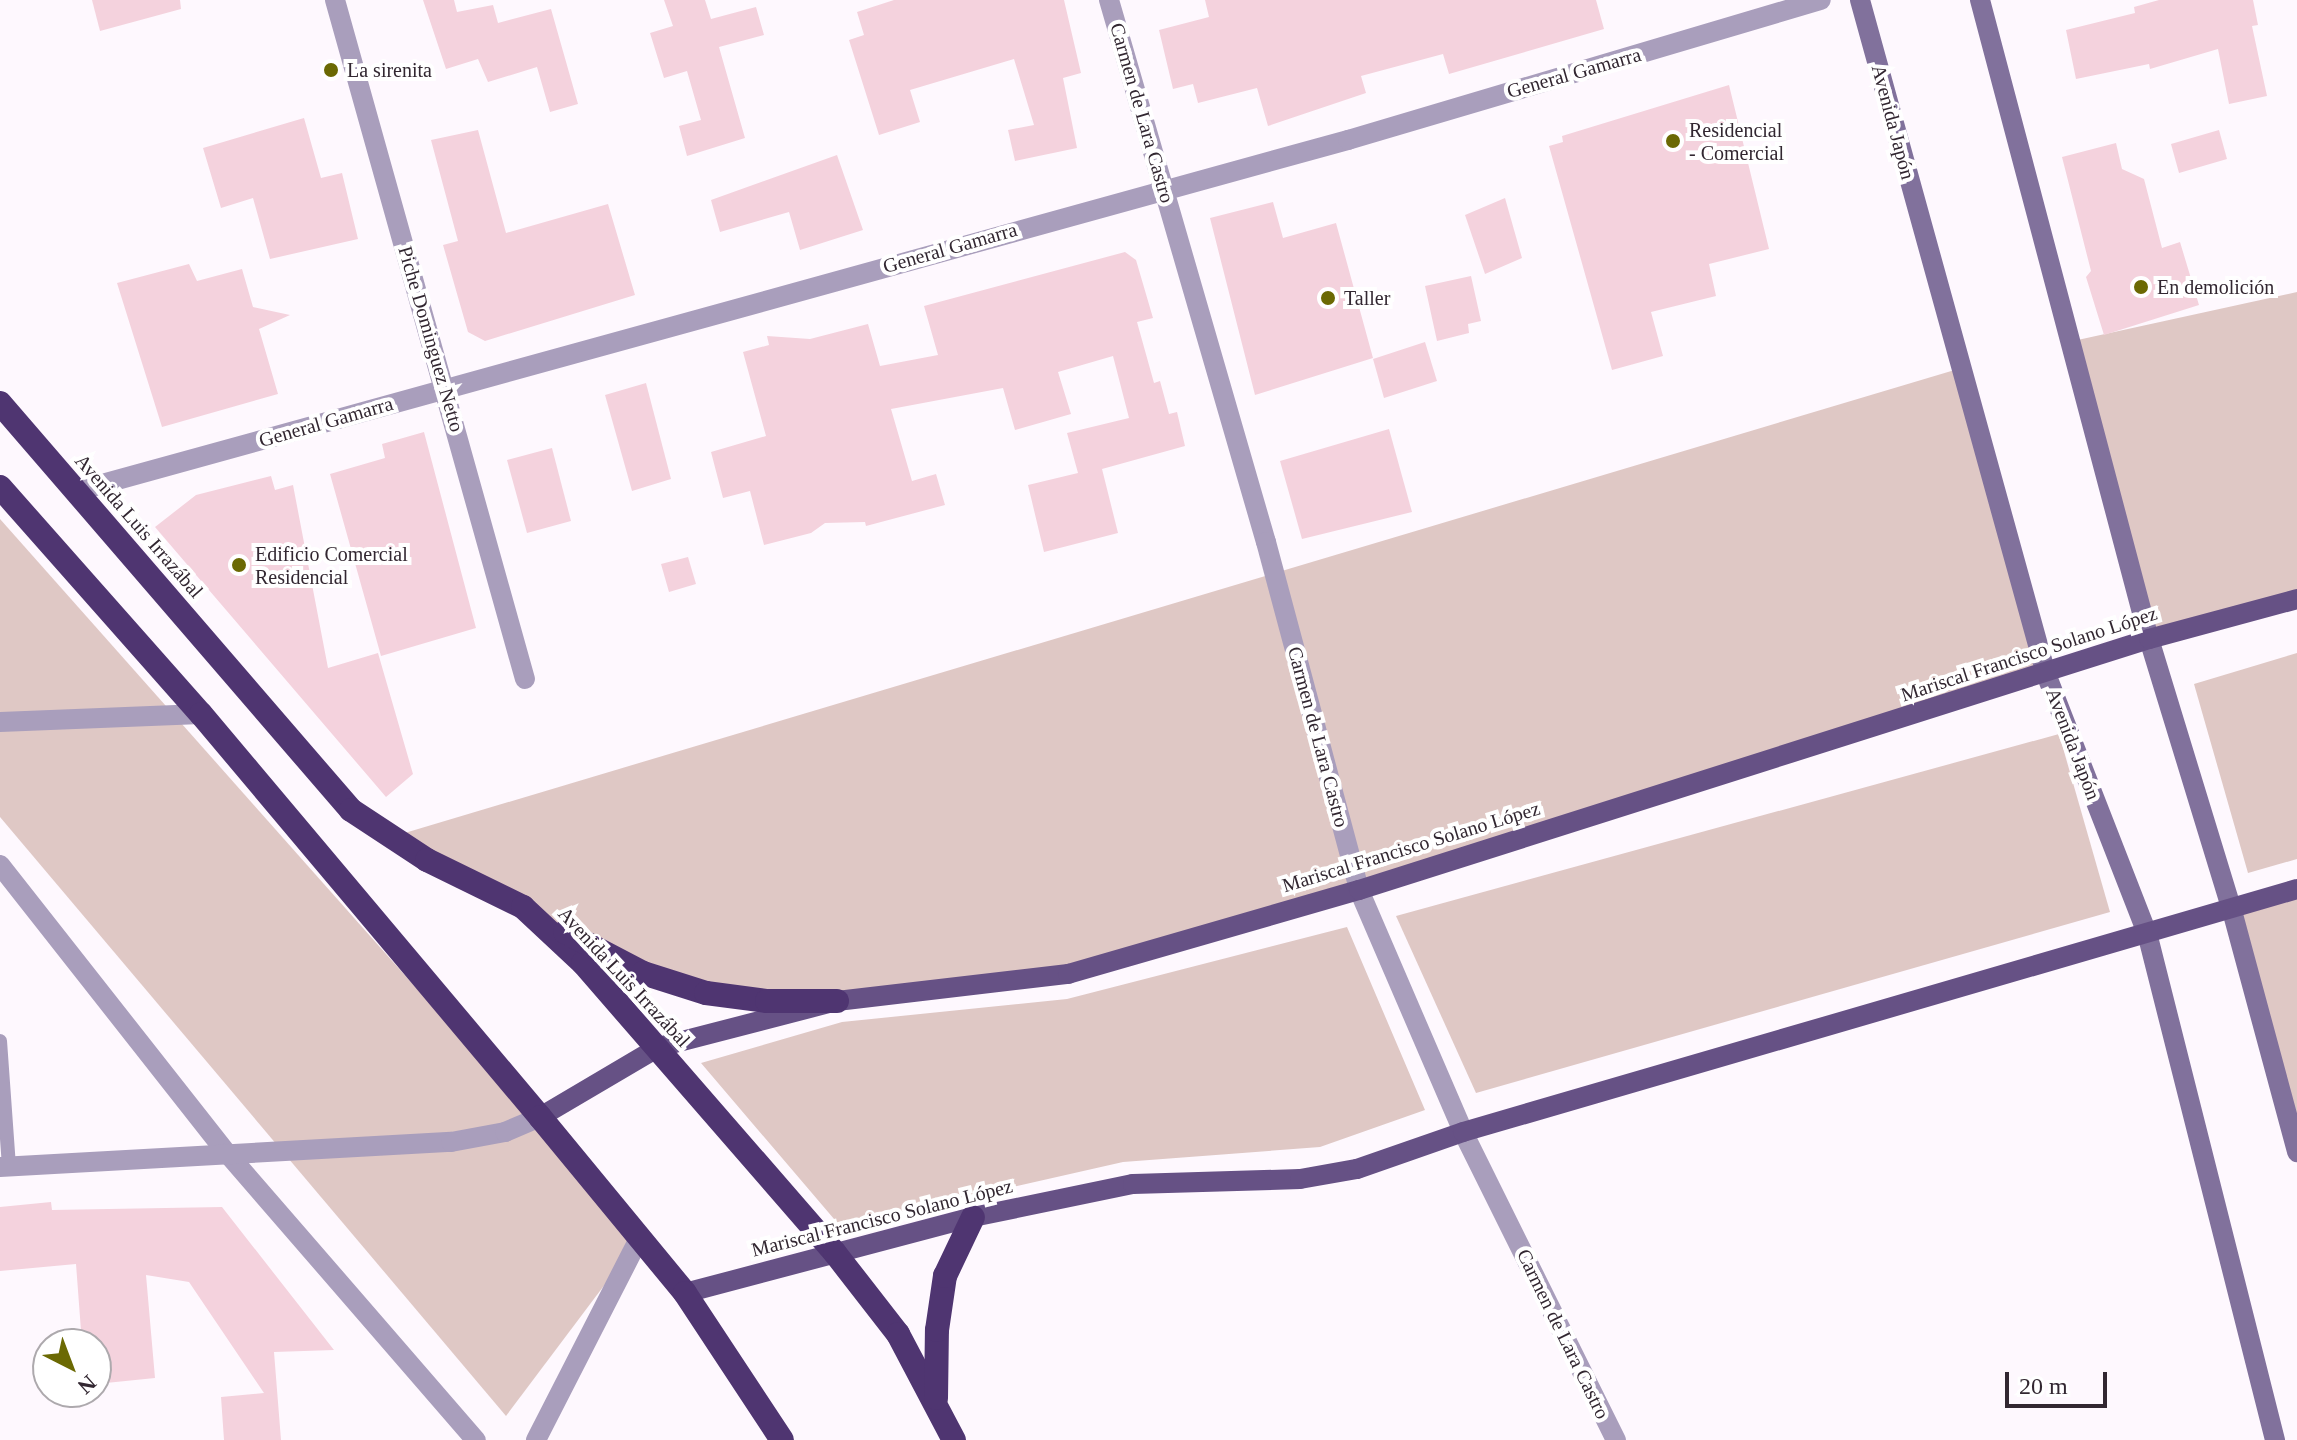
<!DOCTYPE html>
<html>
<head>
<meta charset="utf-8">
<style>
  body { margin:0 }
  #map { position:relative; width:2297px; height:1440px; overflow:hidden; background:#fef8fe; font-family:Georgia,serif }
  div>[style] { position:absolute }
  .green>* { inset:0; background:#dfc8c5 }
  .building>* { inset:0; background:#f4d2dd }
  .lane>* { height:14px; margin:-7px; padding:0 7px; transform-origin:7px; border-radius:7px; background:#a99ebc }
  .street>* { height:20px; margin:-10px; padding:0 10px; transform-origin:10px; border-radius:10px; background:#a99ebc }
  .secondary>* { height:20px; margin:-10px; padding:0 10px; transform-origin:10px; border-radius:10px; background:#81719c }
  .primary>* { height:20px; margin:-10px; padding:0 10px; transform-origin:10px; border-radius:10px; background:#665185 }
  .highway>* { height:24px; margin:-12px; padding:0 12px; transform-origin:12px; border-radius:12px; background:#4f3571 }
  .dots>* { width:22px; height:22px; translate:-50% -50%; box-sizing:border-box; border:4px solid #fff; border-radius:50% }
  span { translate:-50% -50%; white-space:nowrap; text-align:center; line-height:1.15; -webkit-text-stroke:8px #fff; paint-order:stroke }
  .poi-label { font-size:20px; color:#322731 }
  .left { translate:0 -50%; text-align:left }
  .street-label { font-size:20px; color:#322731 }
  .north { position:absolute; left:32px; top:1328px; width:80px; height:80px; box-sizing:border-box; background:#fff; border:2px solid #ada9ad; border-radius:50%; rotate:138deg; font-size:22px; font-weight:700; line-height:32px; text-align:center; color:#322731 }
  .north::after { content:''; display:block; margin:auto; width:28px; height:36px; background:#6b6903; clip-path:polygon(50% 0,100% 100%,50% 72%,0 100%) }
  .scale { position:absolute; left:2005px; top:1372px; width:102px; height:36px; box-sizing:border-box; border:4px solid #322731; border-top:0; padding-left:10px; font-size:24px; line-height:28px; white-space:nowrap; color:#322731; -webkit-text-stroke:6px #fff; paint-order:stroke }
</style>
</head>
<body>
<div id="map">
  <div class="green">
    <i style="clip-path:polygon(2297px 292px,2297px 598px,2149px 639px,2073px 341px)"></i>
    <i style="clip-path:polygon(1958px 369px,2046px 674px,1068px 974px,837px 1001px,643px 973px,388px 838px)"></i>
    <i style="clip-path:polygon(0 519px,639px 1239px,506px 1416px,0 817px)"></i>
    <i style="clip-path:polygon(2297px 653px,2297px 859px,2248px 873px,2194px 684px)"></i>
    <i style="clip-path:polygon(2059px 734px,2110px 912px,1476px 1093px,1396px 916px)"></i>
    <i style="clip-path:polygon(2297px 889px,2297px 1152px,2231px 907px)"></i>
    <i style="clip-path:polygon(1347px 927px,1425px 1110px,1320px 1147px,1123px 1162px,840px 1226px,701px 1063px,842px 1022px,1067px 999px)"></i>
  </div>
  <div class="building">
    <i style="clip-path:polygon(92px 0,180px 0,181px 9px,100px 31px)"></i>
    <i style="clip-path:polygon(423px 0,454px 0,457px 12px,493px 5px,498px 23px,551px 9px,578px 104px,550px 112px,537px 67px,488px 82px,478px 59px,446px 69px)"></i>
    <i style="clip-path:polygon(664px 0,705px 0,711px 19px,756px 7px,764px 35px,719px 47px,745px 138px,687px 156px,679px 126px,701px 120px,687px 71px,664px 78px,650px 33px,673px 26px)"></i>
    <i style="clip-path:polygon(894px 0,1064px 0,1081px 73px,1063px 78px,1077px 148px,1015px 161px,1008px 130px,1034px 125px,1014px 59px,910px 90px,920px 122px,879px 135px,849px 40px,864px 35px,857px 12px)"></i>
    <i style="clip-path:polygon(1205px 0,1596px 0,1604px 29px,1449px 74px,1443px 54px,1361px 76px,1366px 93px,1268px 126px,1257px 88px,1198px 103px,1193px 84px,1173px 89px,1159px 30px,1209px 17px)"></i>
    <i style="clip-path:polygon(2159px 0,2253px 0,2258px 25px,2252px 26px,2267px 96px,2229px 104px,2218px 49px,2150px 69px,2149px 64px,2076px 79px,2066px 30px,2135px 13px,2134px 7px)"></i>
    <i style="clip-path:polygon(1729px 85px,1769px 249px,1709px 264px,1716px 296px,1651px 312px,1663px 356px,1612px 370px,1549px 146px,1563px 142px,1562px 136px)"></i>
    <i style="clip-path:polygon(304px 118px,321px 178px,342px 173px,358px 239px,270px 259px,253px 198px,221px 208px,203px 148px)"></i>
    <i style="clip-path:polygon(478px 130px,506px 233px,608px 204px,635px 295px,485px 341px,468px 332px,443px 245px,458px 241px,431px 140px)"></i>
    <i style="clip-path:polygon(2219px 130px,2227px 159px,2179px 173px,2171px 144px)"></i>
    <i style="clip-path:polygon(2116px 143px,2122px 169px,2144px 179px,2162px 248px,2180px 242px,2199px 305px,2104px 335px,2086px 277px,2091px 271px,2062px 157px)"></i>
    <i style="clip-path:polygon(837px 155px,863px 230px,800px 250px,789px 212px,720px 232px,711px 200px)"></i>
    <i style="clip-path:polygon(1505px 198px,1522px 258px,1485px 274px,1465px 215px)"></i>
    <i style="clip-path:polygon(1273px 202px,1283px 238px,1336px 223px,1373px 358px,1255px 395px,1210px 218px)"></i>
    <i style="clip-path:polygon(1125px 252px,1136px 260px,1153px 318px,1137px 322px,1154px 383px,1160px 381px,1169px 414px,1177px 412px,1185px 446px,1102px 469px,1118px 533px,1044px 552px,1028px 485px,1078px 473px,1067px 433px,1129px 418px,1113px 356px,1058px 372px,1071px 414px,1015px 430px,1003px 388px,891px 409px,912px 481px,936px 474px,945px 505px,866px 526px,865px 522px,825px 523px,811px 533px,764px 545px,750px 491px,723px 498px,711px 452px,766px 436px,743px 352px,769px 345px,767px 336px,810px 339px,868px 324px,880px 366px,938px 355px,924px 306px)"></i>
    <i style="clip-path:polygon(189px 264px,197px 281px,242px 269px,253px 307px,290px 315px,259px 329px,278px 394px,162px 427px,117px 283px)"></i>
    <i style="clip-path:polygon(1471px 276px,1481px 321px,1468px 324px,1469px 333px,1437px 341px,1425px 286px)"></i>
    <i style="clip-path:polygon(1425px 342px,1437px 381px,1384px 398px,1373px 359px)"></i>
    <i style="clip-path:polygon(646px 383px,671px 479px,632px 491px,605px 395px)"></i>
    <i style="clip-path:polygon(1389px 429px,1412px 512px,1302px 539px,1280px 461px)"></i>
    <i style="clip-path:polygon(424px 432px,476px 628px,381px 656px,330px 474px,385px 458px,382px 444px)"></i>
    <i style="clip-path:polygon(552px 448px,571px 521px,527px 533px,507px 460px)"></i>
    <i style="clip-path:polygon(271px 476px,275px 490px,293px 485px,328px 668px,378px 653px,413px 774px,386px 797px,155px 527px,196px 495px)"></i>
    <i style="clip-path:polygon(688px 557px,696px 584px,669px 592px,661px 564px)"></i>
    <i style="clip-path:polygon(51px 1202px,52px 1210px,222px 1207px,334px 1350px,274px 1352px,281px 1440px,224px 1440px,221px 1397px,264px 1393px,189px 1282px,146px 1275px,155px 1378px,96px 1384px,96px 1344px,82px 1344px,76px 1264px,0 1271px,0 1207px)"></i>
  </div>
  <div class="lane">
    <i style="left:0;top:1041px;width:125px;rotate:85.9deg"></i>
  </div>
  <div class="street">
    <i style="left:335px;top:0;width:705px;rotate:74.37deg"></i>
    <i style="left:1109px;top:0;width:564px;rotate:73.85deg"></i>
    <i style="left:1266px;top:542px;width:360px;rotate:75deg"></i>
    <i style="left:1359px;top:890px;width:263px;rotate:66.7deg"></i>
    <i style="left:1463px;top:1132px;width:344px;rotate:63.6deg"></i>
    <i style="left:77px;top:491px;width:1319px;rotate:-15.44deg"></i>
    <i style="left:1348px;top:140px;width:493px;rotate:-16.5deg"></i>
    <i style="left:0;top:722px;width:201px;rotate:-2.3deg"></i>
    <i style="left:0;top:865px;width:367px;rotate:51.8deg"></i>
    <i style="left:227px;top:1153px;width:380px;rotate:49.1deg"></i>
    <i style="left:0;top:1167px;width:452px;rotate:-3.2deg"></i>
    <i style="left:451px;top:1142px;width:55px;rotate:-10.5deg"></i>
    <i style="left:505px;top:1132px;width:38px;rotate:-23deg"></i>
    <i style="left:536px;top:1440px;width:226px;rotate:-62.9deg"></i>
  </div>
  <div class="secondary">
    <i style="left:1860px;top:0;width:699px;rotate:74.57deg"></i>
    <i style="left:2046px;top:674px;width:278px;rotate:68.7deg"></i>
    <i style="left:2147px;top:933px;width:523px;rotate:75.83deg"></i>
    <i style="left:1980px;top:0;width:661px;rotate:75.19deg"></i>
    <i style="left:2149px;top:639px;width:280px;rotate:73deg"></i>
    <i style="left:2231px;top:907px;width:254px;rotate:74.9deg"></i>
  </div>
  <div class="primary">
    <i style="left:540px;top:1117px;width:138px;rotate:-30.5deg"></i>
    <i style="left:659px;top:1047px;width:184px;rotate:-14.5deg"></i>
    <i style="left:837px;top:1001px;width:233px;rotate:-6.7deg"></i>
    <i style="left:1068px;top:974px;width:303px;rotate:-16.1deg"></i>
    <i style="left:1359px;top:890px;width:829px;rotate:-17.63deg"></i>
    <i style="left:2149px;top:639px;width:153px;rotate:-15.1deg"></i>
    <i style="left:685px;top:1293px;width:298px;rotate:-14.8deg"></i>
    <i style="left:973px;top:1217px;width:163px;rotate:-11.7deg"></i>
    <i style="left:1133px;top:1184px;width:167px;rotate:-1.7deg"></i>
    <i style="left:1300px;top:1179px;width:58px;rotate:-10deg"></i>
    <i style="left:1357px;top:1169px;width:112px;rotate:-19.2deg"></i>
    <i style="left:1463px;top:1132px;width:869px;rotate:-16.24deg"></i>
  </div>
  <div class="highway">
    <i style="left:0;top:403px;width:537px;rotate:49.23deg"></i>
    <i style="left:351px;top:810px;width:91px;rotate:33.3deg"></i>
    <i style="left:427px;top:860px;width:107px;rotate:26.1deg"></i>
    <i style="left:523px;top:907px;width:82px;rotate:43deg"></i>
    <i style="left:583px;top:963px;width:384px;rotate:49deg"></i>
    <i style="left:835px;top:1253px;width:103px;rotate:52.1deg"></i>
    <i style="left:898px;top:1334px;width:120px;rotate:62.2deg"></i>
    <i style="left:0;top:487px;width:303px;rotate:48.5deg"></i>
    <i style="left:201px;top:714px;width:527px;rotate:49.93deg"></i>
    <i style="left:540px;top:1117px;width:228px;rotate:50.5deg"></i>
    <i style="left:685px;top:1293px;width:176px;rotate:56.6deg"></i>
    <i style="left:565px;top:932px;width:88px;rotate:27.7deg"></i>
    <i style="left:643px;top:973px;width:66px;rotate:17.6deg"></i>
    <i style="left:706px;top:993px;width:62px;rotate:7.5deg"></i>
    <i style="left:767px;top:1001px;width:70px"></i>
    <i style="left:936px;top:1398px;width:68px;rotate:-89.2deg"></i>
    <i style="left:937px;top:1330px;width:55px;rotate:-81.6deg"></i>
    <i style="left:945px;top:1276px;width:65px;rotate:-64.6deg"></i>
  </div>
  <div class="dots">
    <i style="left:331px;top:70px;background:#6b6903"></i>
    <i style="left:1673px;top:141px;background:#6b6903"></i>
    <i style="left:2141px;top:287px;background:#6b6903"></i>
    <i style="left:1328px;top:298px;background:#6b6903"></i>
    <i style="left:239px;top:565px;background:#6b6903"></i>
  </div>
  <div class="poi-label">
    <span class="left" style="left:347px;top:70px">La sirenita</span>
    <span class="left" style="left:1689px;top:142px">Residencial<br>- Comercial</span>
    <span class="left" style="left:2157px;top:287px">En demolición</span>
    <span class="left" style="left:1344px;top:298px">Taller</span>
    <span class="left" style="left:255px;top:566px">Edificio Comercial<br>Residencial</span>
  </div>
  <div class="street-label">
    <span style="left:1574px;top:73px;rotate:-16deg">General Gamarra</span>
    <span style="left:1142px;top:113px;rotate:74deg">Carmen de Lara Castro</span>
    <span style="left:1893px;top:122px;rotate:75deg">Avenida Japón</span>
    <span style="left:950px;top:248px;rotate:-16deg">General Gamarra</span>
    <span style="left:431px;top:339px;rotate:74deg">Piche Dominguez Netto</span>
    <span style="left:326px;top:422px;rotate:-16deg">General Gamarra</span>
    <span style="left:139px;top:526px;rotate:49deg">Avenida Luis Irrazábal</span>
    <span style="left:2029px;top:654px;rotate:-18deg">Mariscal Francisco Solano López</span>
    <span style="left:1318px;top:737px;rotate:75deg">Carmen de Lara Castro</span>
    <span style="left:2073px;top:744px;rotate:69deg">Avenida Japón</span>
    <span style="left:1411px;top:847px;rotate:-17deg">Mariscal Francisco Solano López</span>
    <span style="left:624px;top:977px;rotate:47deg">Avenida Luis Irrazábal</span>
    <span style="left:882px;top:1218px;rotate:-14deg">Mariscal Francisco Solano López</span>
    <span style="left:1563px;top:1334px;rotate:64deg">Carmen de Lara Castro</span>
  </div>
  <div class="north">N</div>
  <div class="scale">20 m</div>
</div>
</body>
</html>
